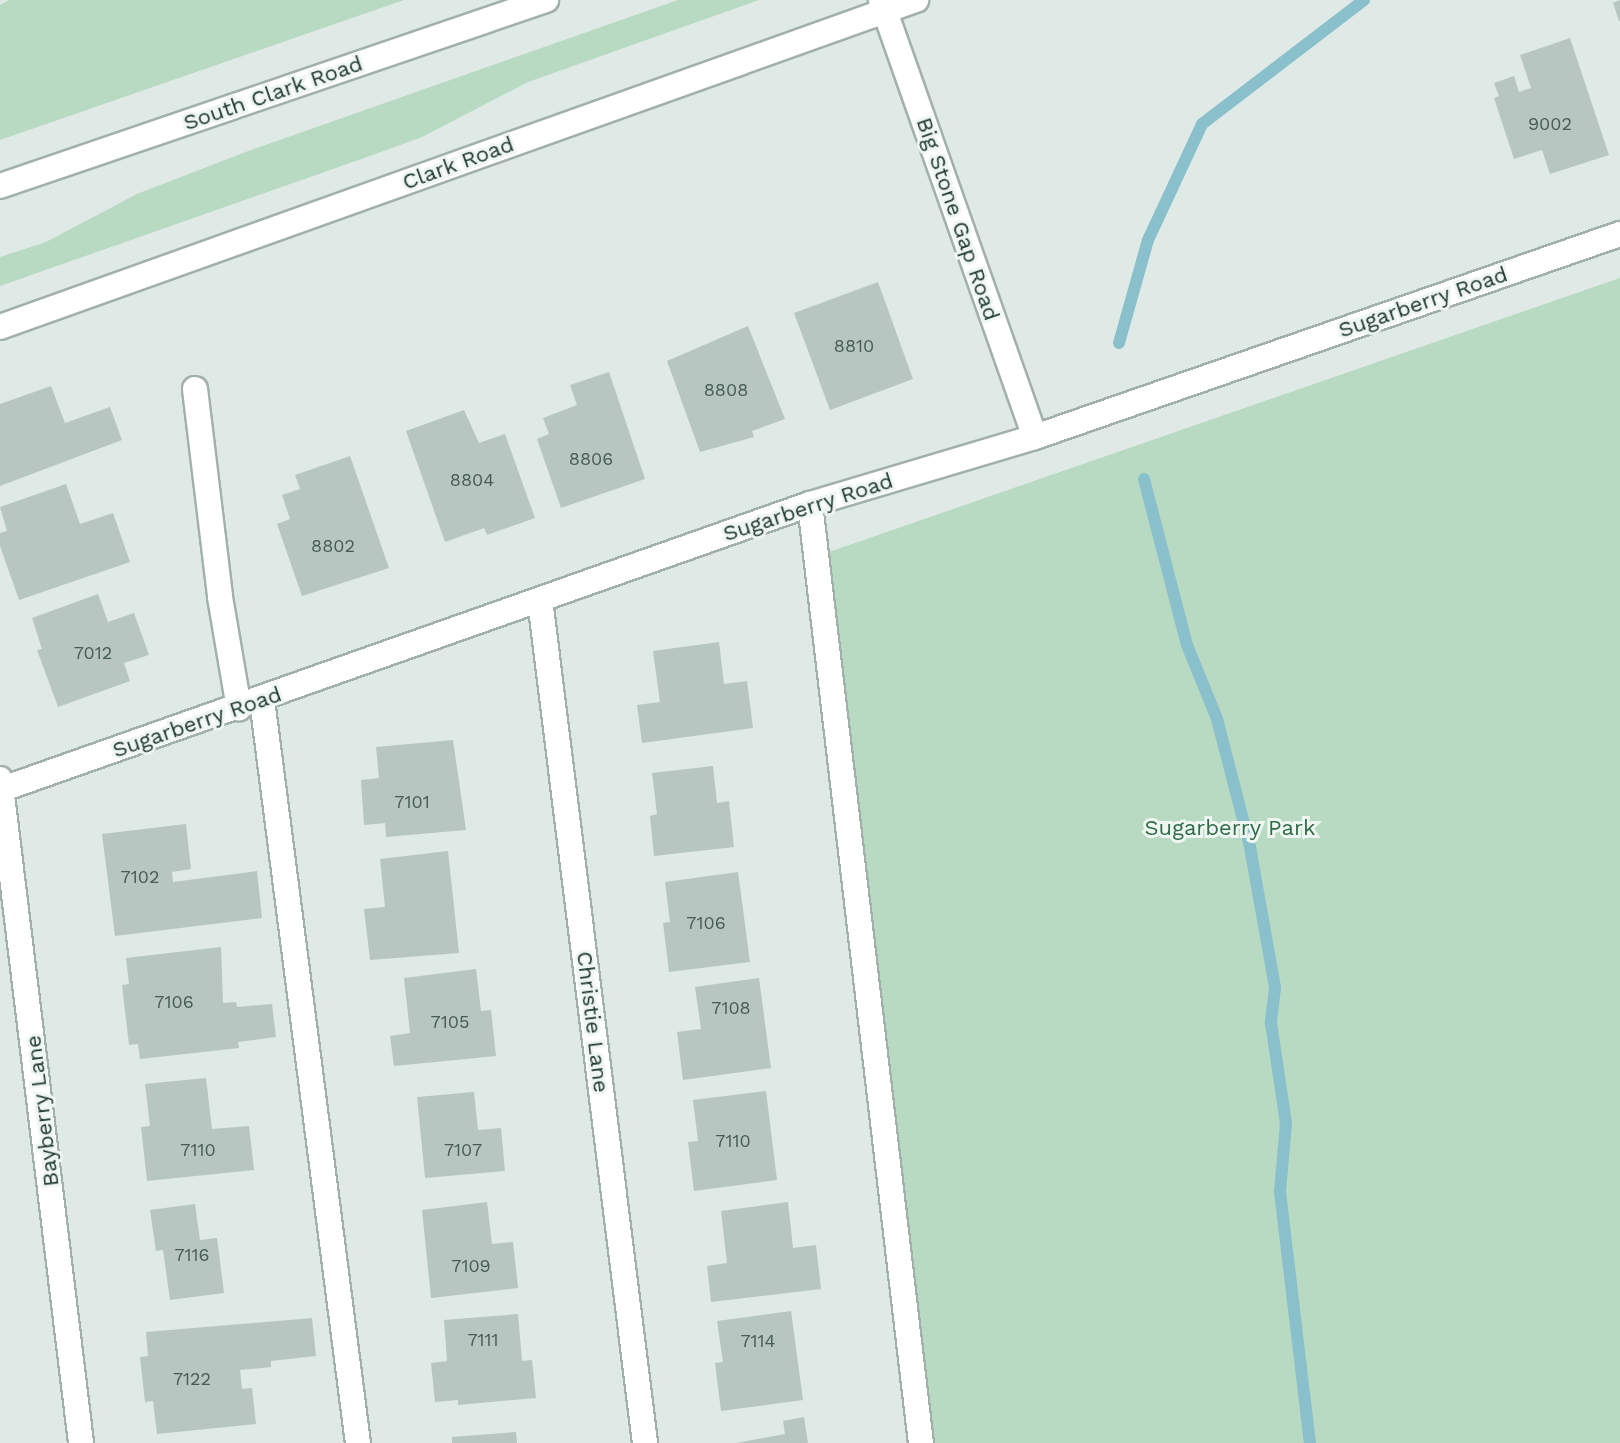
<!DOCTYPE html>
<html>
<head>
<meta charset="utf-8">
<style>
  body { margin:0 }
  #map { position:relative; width:1620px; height:1443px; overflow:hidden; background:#dfe9e5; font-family:"Work Sans",sans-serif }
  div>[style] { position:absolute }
  .green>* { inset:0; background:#b8d9c2 }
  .stream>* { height:12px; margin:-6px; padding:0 6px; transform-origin:6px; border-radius:6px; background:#89c0cc }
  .building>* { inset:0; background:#b7c6c1 }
  .roads { filter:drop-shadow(2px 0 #a2b0ac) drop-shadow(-2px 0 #a2b0ac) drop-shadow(0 2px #a2b0ac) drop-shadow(0 -2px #a2b0ac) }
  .service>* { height:24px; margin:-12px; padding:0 12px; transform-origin:12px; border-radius:12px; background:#fff }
  .minor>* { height:24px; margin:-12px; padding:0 12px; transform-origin:12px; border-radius:12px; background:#fff }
  .tertiary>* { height:24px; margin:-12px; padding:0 12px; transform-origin:12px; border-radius:12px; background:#fff }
  .secondary>* { height:24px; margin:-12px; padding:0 12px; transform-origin:12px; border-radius:12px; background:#fff }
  span { translate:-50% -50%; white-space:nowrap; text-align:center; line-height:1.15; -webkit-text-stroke:6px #eff6f2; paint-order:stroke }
  .number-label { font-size:18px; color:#465c56 }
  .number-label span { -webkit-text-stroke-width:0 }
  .street-label { font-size:22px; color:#213832 }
  .park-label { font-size:22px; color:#2e6c47 }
</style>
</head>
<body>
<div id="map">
  <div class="green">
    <i style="clip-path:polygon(9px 0,404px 0,0 140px,0 5px)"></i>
    <i style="clip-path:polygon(678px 0,759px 0,528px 82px,422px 137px,370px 156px,0 286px,0 257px,46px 242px,137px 194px,251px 150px)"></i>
    <i style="clip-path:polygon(1620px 278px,1620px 1443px,910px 1443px,806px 560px)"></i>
  </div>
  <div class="stream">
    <i style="left:1119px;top:343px;width:107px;rotate:-74.3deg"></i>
    <i style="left:1148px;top:240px;width:128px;rotate:-65deg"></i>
    <i style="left:1202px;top:124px;width:204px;rotate:-37.4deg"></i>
    <i style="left:1144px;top:479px;width:171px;rotate:75.5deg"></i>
    <i style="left:1187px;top:645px;width:80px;rotate:67.9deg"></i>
    <i style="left:1217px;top:719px;width:132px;rotate:75.5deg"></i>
    <i style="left:1250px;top:847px;width:143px;rotate:79.9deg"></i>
    <i style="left:1275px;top:988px;width:35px;rotate:97deg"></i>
    <i style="left:1271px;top:1023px;width:101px;rotate:81.5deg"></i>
    <i style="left:1286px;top:1123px;width:69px;rotate:95deg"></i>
    <i style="left:1280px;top:1192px;width:253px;rotate:83.2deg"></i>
  </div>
  <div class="building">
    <i style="clip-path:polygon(1620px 0,1620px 21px,1619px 21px,1613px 3px)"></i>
    <i style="clip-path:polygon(1570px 38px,1609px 155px,1550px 174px,1542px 150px,1514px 159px,1494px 98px,1499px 96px,1494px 83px,1514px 76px,1519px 92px,1531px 88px,1520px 55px)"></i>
    <i style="clip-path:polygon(878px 282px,913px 379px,830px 410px,794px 313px)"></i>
    <i style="clip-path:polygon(748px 326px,785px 419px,752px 431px,754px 437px,700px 452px,667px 361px)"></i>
    <i style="clip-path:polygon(609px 372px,645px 479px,561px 508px,537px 439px,549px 434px,543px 418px,577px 405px,570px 385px)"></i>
    <i style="clip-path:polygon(51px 386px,65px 423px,110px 407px,122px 440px,0 486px,0 404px)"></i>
    <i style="clip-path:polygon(464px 410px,479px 443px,505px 434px,535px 518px,487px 535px,484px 528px,445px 542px,406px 431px)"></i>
    <i style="clip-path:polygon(350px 456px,389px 568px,302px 596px,277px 524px,290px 519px,282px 495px,300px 489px,295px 475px)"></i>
    <i style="clip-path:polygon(66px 484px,80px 524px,113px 513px,130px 562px,19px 600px,0 546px,0 533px,7px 531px,0 507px)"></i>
    <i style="clip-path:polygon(98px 594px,108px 622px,134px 613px,149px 655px,124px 663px,130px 681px,58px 707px,37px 650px,42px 649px,32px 618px)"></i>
    <i style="clip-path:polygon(719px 642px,724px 684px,747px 681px,753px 728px,642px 743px,637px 705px,660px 702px,653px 651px)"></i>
    <i style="clip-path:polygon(453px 740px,466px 830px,386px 837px,385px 823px,364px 825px,361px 780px,379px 778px,376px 747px)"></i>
    <i style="clip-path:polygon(713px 766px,717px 803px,729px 801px,734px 847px,654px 856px,650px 816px,657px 814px,652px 773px)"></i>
    <i style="clip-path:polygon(186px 824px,191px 869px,172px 872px,173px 882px,257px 871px,262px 918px,115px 936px,102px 834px)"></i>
    <i style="clip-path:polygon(448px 851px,459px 953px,370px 960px,364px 909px,385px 907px,380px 859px)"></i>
    <i style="clip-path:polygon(738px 872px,750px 962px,669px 972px,663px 923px,670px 922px,665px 882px)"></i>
    <i style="clip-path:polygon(221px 947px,223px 1003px,236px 1002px,237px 1007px,272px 1004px,276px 1037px,238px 1042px,239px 1048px,140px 1059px,138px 1044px,129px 1045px,122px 985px,129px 984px,126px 958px)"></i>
    <i style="clip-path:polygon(476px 969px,481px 1011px,491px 1010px,496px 1056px,394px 1066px,390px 1036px,410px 1033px,404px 978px)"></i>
    <i style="clip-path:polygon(759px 978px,771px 1068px,683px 1080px,677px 1032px,701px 1029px,695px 987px)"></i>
    <i style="clip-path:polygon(206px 1078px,212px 1129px,249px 1126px,254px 1170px,147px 1181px,141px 1127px,150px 1126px,145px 1084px)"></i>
    <i style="clip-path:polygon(766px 1091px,777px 1180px,694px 1191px,688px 1142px,698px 1141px,693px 1100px)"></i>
    <i style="clip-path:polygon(474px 1092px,478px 1130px,501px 1128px,505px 1171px,425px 1178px,417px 1097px)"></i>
    <i style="clip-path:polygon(487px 1202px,492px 1244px,513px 1242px,518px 1288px,431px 1298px,422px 1210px)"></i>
    <i style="clip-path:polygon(788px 1202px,793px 1248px,816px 1245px,821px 1289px,711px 1302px,707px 1266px,727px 1263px,721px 1211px)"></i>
    <i style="clip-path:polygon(195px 1204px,200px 1240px,217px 1238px,224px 1293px,170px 1300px,163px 1250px,156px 1251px,150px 1210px)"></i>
    <i style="clip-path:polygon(791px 1311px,803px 1400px,721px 1411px,715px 1363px,723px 1362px,717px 1321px)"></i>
    <i style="clip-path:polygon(518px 1314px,522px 1361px,532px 1360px,536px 1398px,458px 1405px,458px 1400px,435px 1402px,431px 1363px,447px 1361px,444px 1320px)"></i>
    <i style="clip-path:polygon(312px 1318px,316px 1356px,271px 1361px,271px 1367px,240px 1370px,242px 1389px,252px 1388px,256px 1424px,157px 1434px,153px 1401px,145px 1402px,140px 1357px,148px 1356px,146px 1332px)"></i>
    <i style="clip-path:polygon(804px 1417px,808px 1443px,736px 1443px,785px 1434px,783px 1421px)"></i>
    <i style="clip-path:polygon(516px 1432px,517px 1443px,452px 1443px,452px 1437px)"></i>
  </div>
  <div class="roads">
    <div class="service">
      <i style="left:195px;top:389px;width:209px;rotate:83.1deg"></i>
      <i style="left:220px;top:597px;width:113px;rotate:80.3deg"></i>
      <i style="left:810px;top:504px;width:946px;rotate:83.26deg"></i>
      <i style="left:262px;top:700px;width:749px;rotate:82.64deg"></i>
    </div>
    <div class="minor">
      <i style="left:540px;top:600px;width:850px;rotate:82.9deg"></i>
      <i style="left:0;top:779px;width:669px;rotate:83.04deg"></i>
      <i style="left:0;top:790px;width:859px;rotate:-19.45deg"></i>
      <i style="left:810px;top:504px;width:235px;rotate:-16.6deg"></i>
      <i style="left:1035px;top:437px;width:619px;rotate:-19.14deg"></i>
    </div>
    <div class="tertiary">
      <i style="left:881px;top:0;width:463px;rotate:70.6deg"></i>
    </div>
    <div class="secondary">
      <i style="left:0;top:186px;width:577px;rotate:-18.81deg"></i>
      <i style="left:0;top:327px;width:973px;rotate:-19.65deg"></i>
    </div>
  </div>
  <div class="number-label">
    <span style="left:1550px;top:124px">9002</span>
    <span style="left:854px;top:346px">8810</span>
    <span style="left:726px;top:390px">8808</span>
    <span style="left:591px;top:459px">8806</span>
    <span style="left:472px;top:480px">8804</span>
    <span style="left:333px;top:546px">8802</span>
    <span style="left:93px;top:653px">7012</span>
    <span style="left:412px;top:802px">7101</span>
    <span style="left:140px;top:877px">7102</span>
    <span style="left:706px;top:923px">7106</span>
    <span style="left:174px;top:1002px">7106</span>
    <span style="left:731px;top:1008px">7108</span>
    <span style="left:450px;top:1022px">7105</span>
    <span style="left:733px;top:1141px">7110</span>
    <span style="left:198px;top:1150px">7110</span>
    <span style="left:463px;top:1150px">7107</span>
    <span style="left:192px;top:1255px">7116</span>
    <span style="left:471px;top:1266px">7109</span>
    <span style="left:483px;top:1340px">7111</span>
    <span style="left:758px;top:1341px">7114</span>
    <span style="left:192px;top:1379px">7122</span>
  </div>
  <div class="street-label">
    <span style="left:273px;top:93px;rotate:-19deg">South Clark Road</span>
    <span style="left:458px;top:163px;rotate:-20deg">Clark Road</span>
    <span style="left:958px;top:219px;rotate:71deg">Big Stone Gap Road</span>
    <span style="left:1423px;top:302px;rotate:-19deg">Sugarberry Road</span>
    <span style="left:808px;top:507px;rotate:-18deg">Sugarberry Road</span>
    <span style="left:197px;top:722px;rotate:-19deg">Sugarberry Road</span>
    <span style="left:593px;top:1022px;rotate:83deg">Christie Lane</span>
    <span style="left:42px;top:1111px;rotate:-97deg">Bayberry Lane</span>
  </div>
  <div class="park-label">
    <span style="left:1230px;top:828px">Sugarberry Park</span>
  </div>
</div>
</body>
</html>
